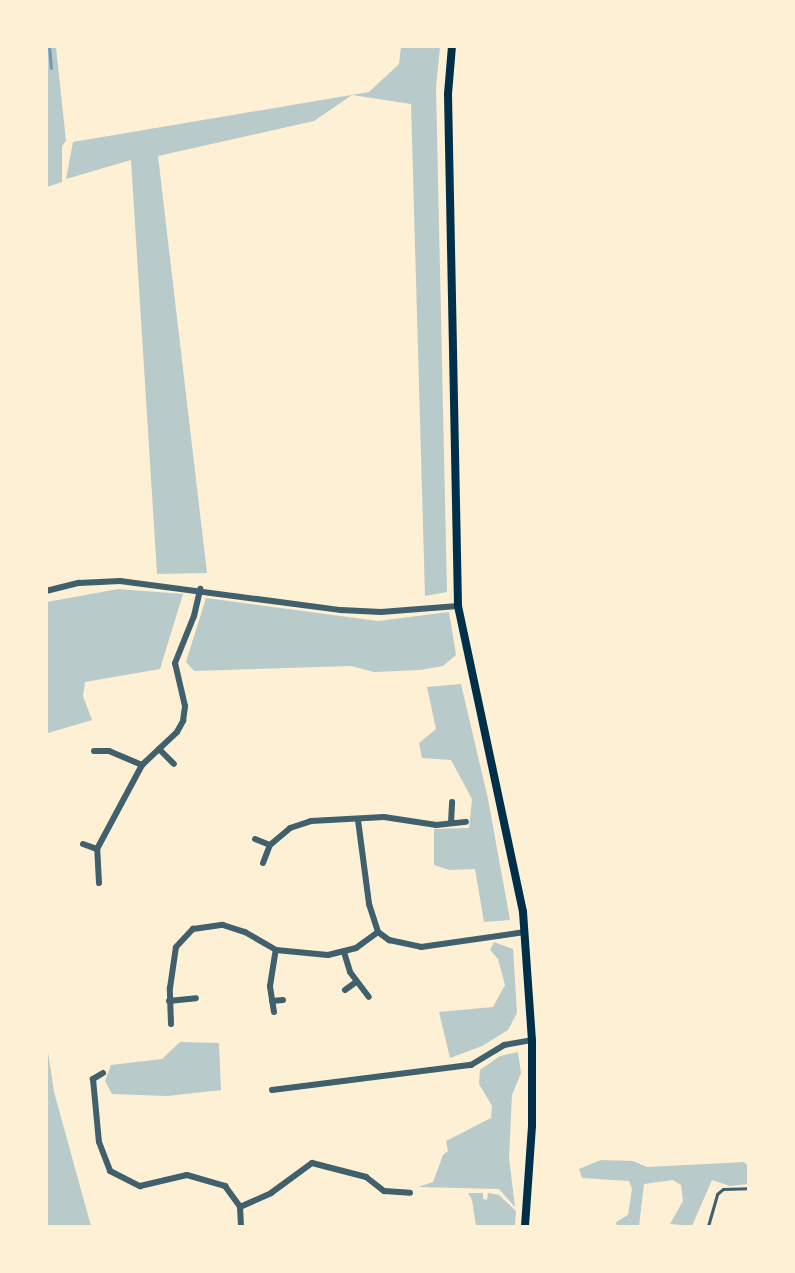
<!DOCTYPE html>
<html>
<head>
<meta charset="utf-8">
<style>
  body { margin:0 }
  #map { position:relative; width:795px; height:1273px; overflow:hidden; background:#fdf0d5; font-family:Overpass,sans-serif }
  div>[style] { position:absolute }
  .green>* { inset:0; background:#b9caca }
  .stream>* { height:3px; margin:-1.5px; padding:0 1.5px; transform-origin:1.5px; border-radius:1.5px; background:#669bbc }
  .service>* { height:3px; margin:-1.5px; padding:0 1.5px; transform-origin:1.5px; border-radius:1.5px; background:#3f606c }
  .minor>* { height:6px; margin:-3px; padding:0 3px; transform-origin:3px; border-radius:3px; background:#3f606c }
  .secondary>* { height:8px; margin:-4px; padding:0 4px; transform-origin:4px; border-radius:4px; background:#003049 }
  span { translate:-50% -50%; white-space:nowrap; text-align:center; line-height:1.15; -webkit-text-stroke:4.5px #fdf0d5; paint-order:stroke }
  .frame { position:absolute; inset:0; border:48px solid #fdf0d5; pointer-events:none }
</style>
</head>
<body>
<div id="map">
  <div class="green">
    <i style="clip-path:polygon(47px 46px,56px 47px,66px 141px,62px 146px,62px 182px,47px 187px)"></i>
    <i style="clip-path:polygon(401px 47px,440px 47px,436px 87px,447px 592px,425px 596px,411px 104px,352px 95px,314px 121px,158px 156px,207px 573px,157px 574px,131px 160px,66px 179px,73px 142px,369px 92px,399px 64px)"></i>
    <i style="clip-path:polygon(118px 589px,183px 594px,160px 669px,85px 682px,83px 696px,92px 720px,48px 733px,47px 744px,47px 602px)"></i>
    <i style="clip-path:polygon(206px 598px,378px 621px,449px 612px,456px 655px,443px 666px,420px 670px,374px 672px,351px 666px,194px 671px,186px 662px)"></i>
    <i style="clip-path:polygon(461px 684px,488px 799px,510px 920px,484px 922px,475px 869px,449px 870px,434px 865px,434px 829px,469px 828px,472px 799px,451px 760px,422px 758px,419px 743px,436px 729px,427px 687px)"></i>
    <i style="clip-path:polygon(494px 942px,513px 949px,517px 1013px,508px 1030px,482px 1046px,450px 1058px,439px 1012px,493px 1007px,505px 985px,498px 959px,490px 950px)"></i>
    <i style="clip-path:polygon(46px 1039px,54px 1092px,91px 1226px,47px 1226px)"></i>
    <i style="clip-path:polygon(180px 1042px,219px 1043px,221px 1090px,167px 1096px,112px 1094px,105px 1081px,111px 1065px,162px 1059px)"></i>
    <i style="clip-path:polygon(518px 1052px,521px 1073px,512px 1095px,509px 1158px,515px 1207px,499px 1189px,418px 1187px,433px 1182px,443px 1155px,448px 1151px,446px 1141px,491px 1118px,492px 1106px,479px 1084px,480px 1070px,500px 1056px)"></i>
    <i style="clip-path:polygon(601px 1160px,633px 1161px,647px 1167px,744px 1162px,748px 1166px,748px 1184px,730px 1186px,712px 1180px,692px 1226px,670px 1224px,683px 1201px,681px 1185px,673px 1180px,644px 1184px,639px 1226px,617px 1226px,616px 1222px,628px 1215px,632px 1189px,629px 1181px,582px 1178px,579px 1169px)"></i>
    <i style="clip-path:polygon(468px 1193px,483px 1193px,483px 1199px,487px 1200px,488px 1193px,499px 1195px,516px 1211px,515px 1226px,476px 1226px,472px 1200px)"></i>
  </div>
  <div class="stream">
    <i style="left:49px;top:46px;width:22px;rotate:85deg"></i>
  </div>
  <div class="service">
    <i style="left:708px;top:1226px;width:33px;rotate:-74deg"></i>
    <i style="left:717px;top:1194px;width:8px;rotate:-40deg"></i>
    <i style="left:723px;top:1189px;width:25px;rotate:-2deg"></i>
  </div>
  <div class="minor">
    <i style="left:46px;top:591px;width:34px;rotate:-14deg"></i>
    <i style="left:79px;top:583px;width:41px;rotate:-2.8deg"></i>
    <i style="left:120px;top:581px;width:223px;rotate:7.5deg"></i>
    <i style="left:341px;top:610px;width:40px;rotate:2.9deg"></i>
    <i style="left:381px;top:612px;width:77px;rotate:-4.5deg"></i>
    <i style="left:159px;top:749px;width:21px;rotate:45deg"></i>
    <i style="left:94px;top:751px;width:15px"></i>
    <i style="left:109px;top:751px;width:36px;rotate:23deg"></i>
    <i style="left:358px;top:820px;width:85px;rotate:82.5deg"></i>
    <i style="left:369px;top:904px;width:29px;rotate:72deg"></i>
    <i style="left:378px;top:932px;width:14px;rotate:36deg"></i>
    <i style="left:389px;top:940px;width:33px;rotate:12deg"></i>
    <i style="left:421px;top:947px;width:105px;rotate:-8.2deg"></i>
    <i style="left:451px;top:823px;width:21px;rotate:-87deg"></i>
    <i style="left:255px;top:839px;width:16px;rotate:22deg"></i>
    <i style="left:83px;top:844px;width:15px;rotate:20deg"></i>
    <i style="left:263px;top:863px;width:19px;rotate:-69deg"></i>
    <i style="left:270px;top:845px;width:26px;rotate:-40deg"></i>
    <i style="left:290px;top:828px;width:22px;rotate:-18deg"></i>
    <i style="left:311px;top:821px;width:73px;rotate:-3.1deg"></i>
    <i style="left:384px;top:817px;width:53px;rotate:8.7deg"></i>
    <i style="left:436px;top:825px;width:30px;rotate:-6deg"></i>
    <i style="left:99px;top:883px;width:34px;rotate:-93deg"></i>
    <i style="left:97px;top:849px;width:95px;rotate:-61.8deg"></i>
    <i style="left:142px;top:765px;width:48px;rotate:-43.3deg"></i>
    <i style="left:177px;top:732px;width:13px;rotate:-61deg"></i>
    <i style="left:183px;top:721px;width:15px;rotate:-82deg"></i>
    <i style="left:185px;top:706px;width:44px;rotate:-103.1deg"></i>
    <i style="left:175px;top:663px;width:51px;rotate:-68deg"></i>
    <i style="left:194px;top:616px;width:28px;rotate:-77deg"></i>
    <i style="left:344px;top:952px;width:21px;rotate:73deg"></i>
    <i style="left:350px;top:972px;width:31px;rotate:53deg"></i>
    <i style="left:345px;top:990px;width:14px;rotate:-36deg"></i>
    <i style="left:169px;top:1001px;width:27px;rotate:-6deg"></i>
    <i style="left:272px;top:1001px;width:11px;rotate:-5deg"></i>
    <i style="left:274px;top:1012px;width:26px;rotate:-99deg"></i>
    <i style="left:270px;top:986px;width:36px;rotate:-81deg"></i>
    <i style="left:171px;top:1024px;width:36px;rotate:-92deg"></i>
    <i style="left:170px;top:988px;width:41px;rotate:-81.7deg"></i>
    <i style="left:176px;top:947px;width:25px;rotate:-47deg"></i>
    <i style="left:193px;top:929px;width:30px;rotate:-8deg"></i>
    <i style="left:223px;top:925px;width:23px;rotate:18deg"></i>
    <i style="left:245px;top:932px;width:36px;rotate:30deg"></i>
    <i style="left:276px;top:950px;width:52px;rotate:5.5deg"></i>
    <i style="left:328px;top:955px;width:29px;rotate:-14deg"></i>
    <i style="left:356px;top:948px;width:27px;rotate:-36deg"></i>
    <i style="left:103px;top:1073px;width:12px;rotate:149deg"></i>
    <i style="left:93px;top:1079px;width:63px;rotate:84.6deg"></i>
    <i style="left:99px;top:1142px;width:31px;rotate:69deg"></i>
    <i style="left:110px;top:1171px;width:34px;rotate:27deg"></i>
    <i style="left:140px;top:1186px;width:48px;rotate:-13.2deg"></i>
    <i style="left:187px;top:1175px;width:40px;rotate:16deg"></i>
    <i style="left:225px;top:1186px;width:26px;rotate:54deg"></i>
    <i style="left:240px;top:1207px;width:19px;rotate:87deg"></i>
    <i style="left:272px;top:1090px;width:201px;rotate:-7.2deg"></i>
    <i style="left:471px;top:1065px;width:39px;rotate:-31deg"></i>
    <i style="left:504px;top:1045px;width:28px;rotate:-10deg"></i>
    <i style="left:240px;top:1207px;width:34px;rotate:-24deg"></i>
    <i style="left:271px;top:1193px;width:51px;rotate:-36.2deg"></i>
    <i style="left:312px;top:1163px;width:56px;rotate:14.5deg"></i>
    <i style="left:366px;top:1177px;width:23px;rotate:38deg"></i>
    <i style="left:384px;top:1191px;width:26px;rotate:4deg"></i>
  </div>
  <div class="secondary">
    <i style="left:452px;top:46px;width:48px;rotate:94.8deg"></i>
    <i style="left:448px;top:94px;width:512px;rotate:88.88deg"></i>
    <i style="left:458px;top:606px;width:313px;rotate:78deg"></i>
    <i style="left:523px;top:912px;width:128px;rotate:86deg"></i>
    <i style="left:532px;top:1040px;width:86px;rotate:90deg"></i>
    <i style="left:532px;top:1126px;width:100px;rotate:94deg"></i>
  </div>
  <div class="frame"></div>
</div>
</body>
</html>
